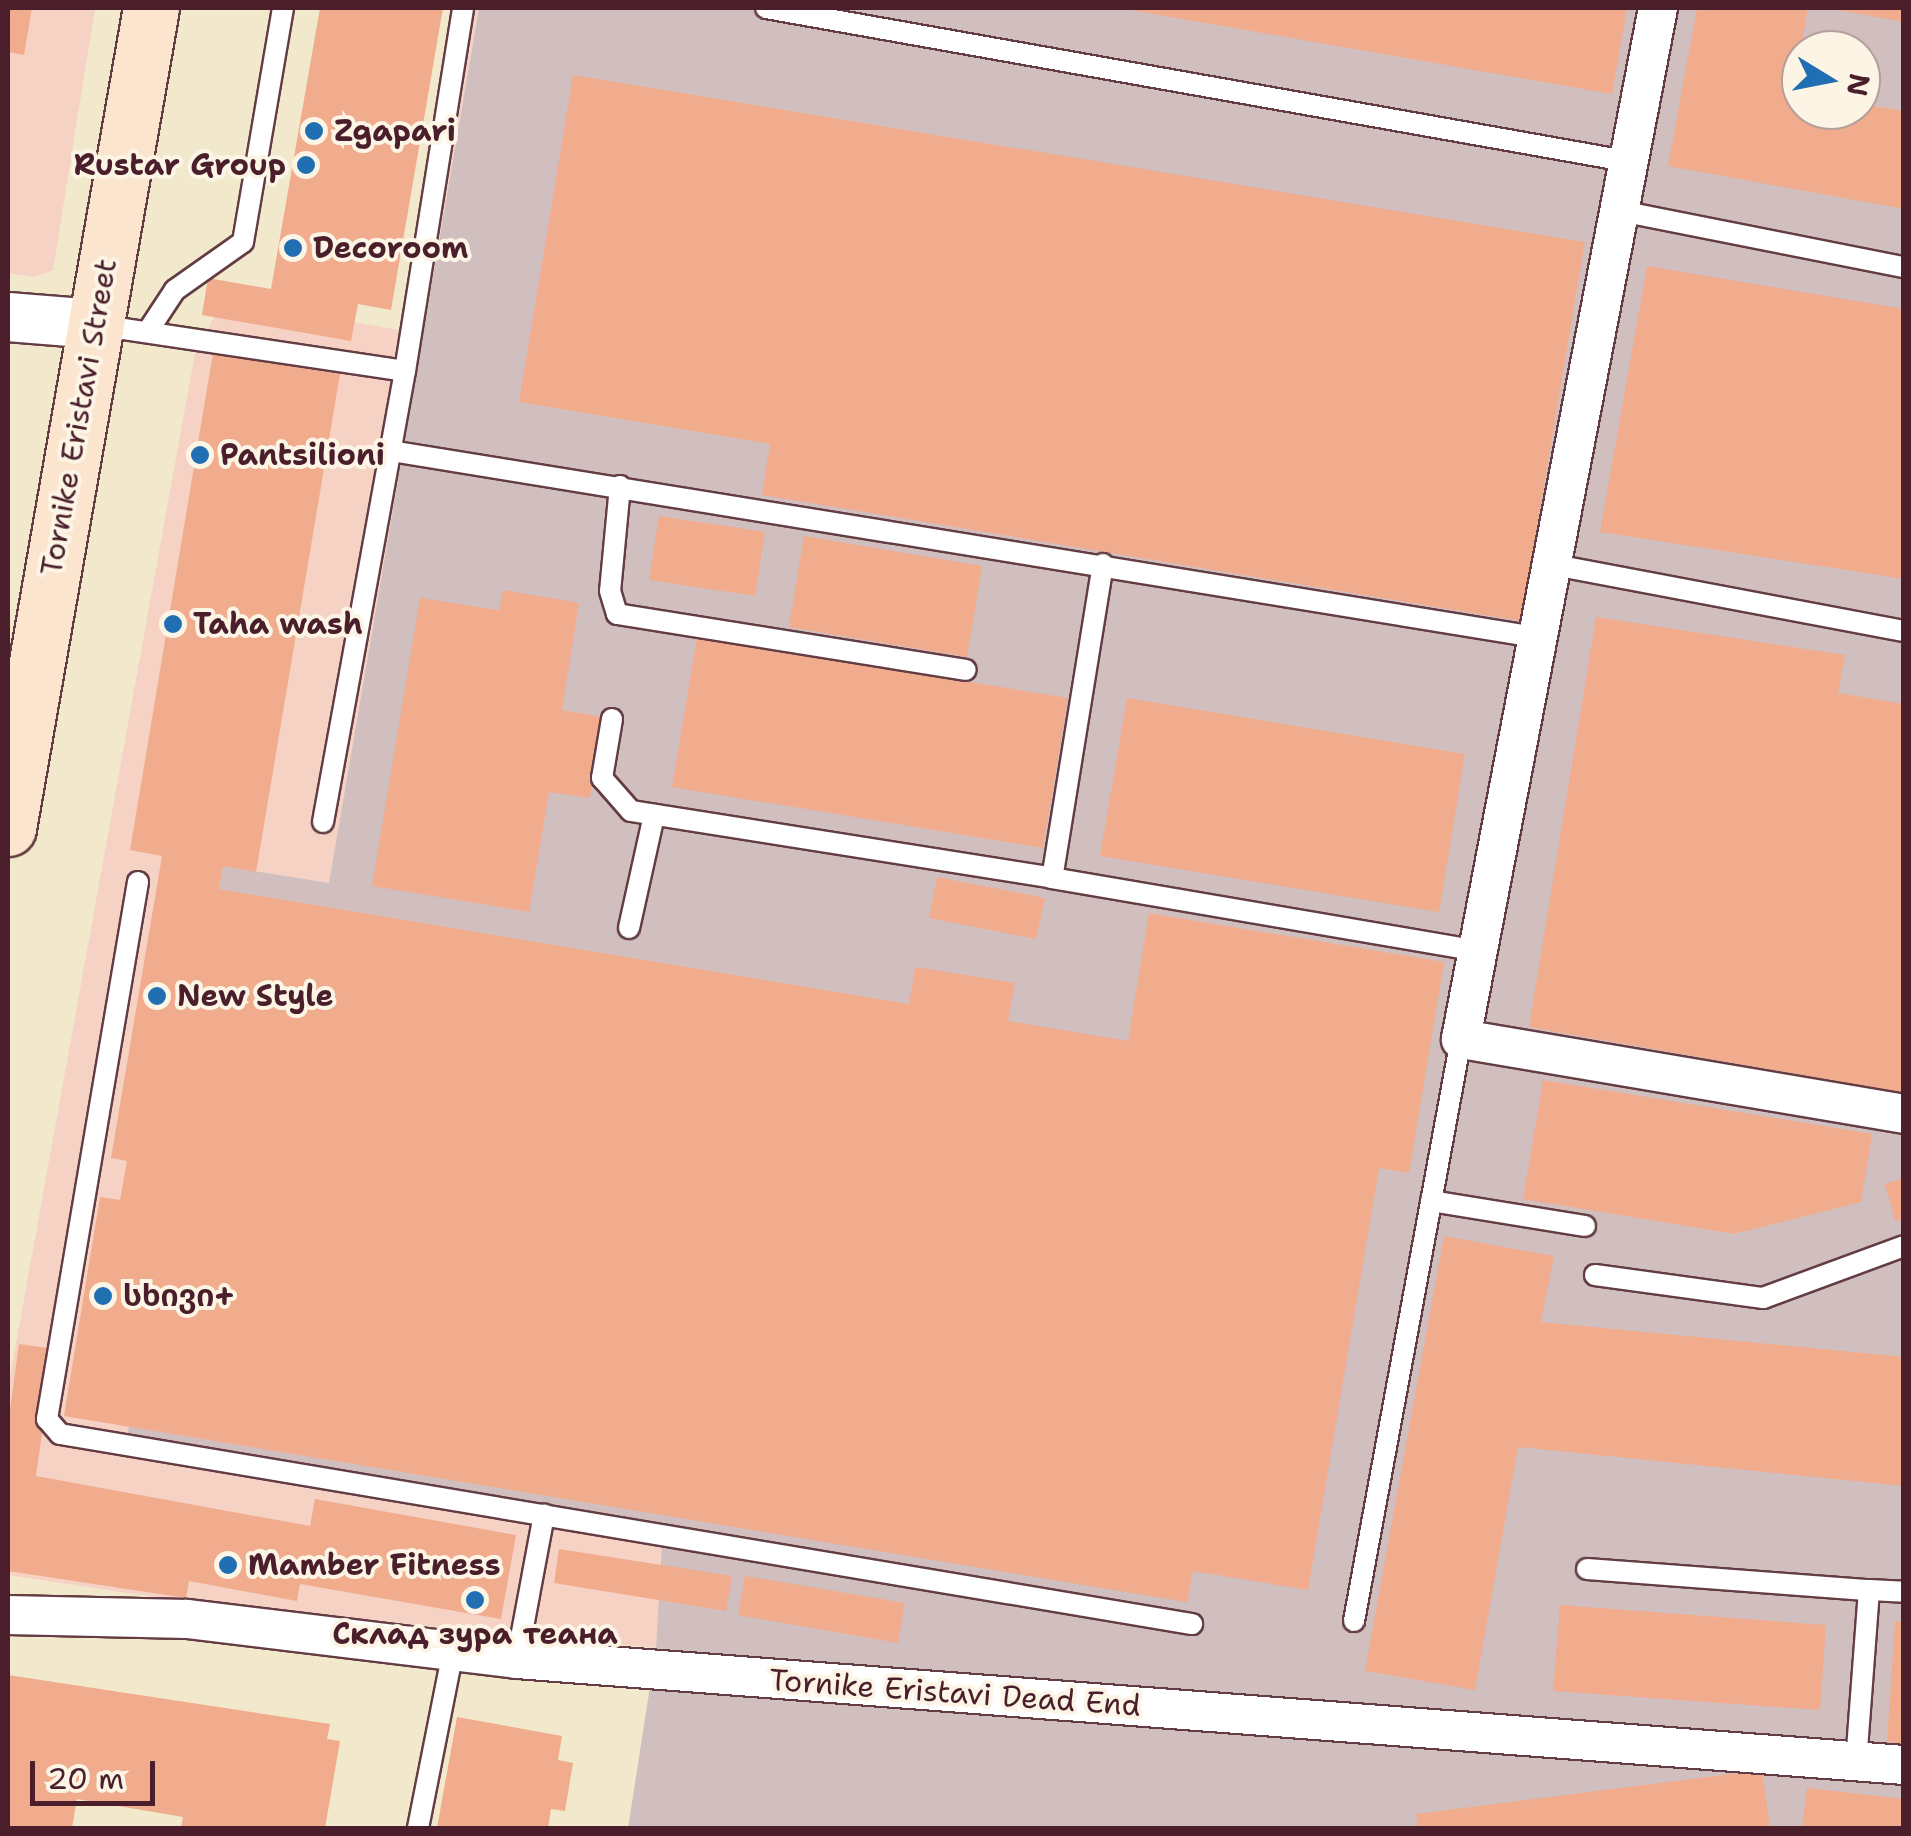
<!DOCTYPE html>
<html>
<head>
<meta charset="utf-8">
<style>
  body { margin:0 }
  #map { position:relative; width:1911px; height:1836px; overflow:hidden; background:#f2e8cb; font-family:"Shantell Sans","Noto Sans Georgian",sans-serif }
  div>[style] { position:absolute }
  .built>* { inset:0; background:#f6d2c5 }
  .industrial>* { inset:0; background:#d1bfbf }
  .building>* { inset:0; background:#f1ab8d }
  .roads { filter:drop-shadow(2px 0 #633d43) drop-shadow(-2px 0 #633d43) drop-shadow(0 2px #633d43) drop-shadow(0 -2px #633d43) }
  .service>* { height:20px; margin:-10px; padding:0 10px; transform-origin:10px; border-radius:10px; background:#fff }
  .minor>* { height:38px; margin:-19px; padding:0 19px; transform-origin:19px; border-radius:19px; background:#fff }
  .tertiary>* { height:48px; margin:-24px; padding:0 24px; transform-origin:24px; border-radius:24px; background:#fff }
  .secondary>* { height:55px; margin:-27.5px; padding:0 27.5px; transform-origin:27.5px; border-radius:27.5px; background:#fbe5cf }
  .dots>* { width:28px; height:28px; translate:-50% -50%; box-sizing:border-box; border:5px solid #fcf5e5; border-radius:50% }
  span { translate:-50% -50%; white-space:nowrap; text-align:center; line-height:1.15; -webkit-text-stroke:8px #fcf5e5; paint-order:stroke }
  .poi-label { font-size:30px; color:#4a1f2b; font-weight:700 }
  .left { translate:0 -50%; text-align:left }
  .right { translate:-100% -50%; text-align:right }
  .street-label { font-size:30px; color:#4a1f2b }
  .frame { position:absolute; inset:0; border:10px solid #4a1f2b; pointer-events:none }
  .north { position:absolute; left:1781px; top:30px; width:100px; height:100px; box-sizing:border-box; background:#fcf5e5; border:2px solid #b59f9b; border-radius:50%; rotate:100deg; font-size:28px; font-weight:700; line-height:40px; text-align:center; color:#4a1f2b }
  .north::after { content:''; display:block; margin:auto; width:35px; height:45px; background:#1f6fb2; clip-path:polygon(50% 0,100% 100%,50% 72%,0 100%) }
  .scale { position:absolute; left:30px; top:1761px; width:125px; height:45px; box-sizing:border-box; border:5px solid #4a1f2b; border-top:0; padding-left:12px; font-size:30px; line-height:35px; white-space:nowrap; color:#4a1f2b; -webkit-text-stroke:8px #fcf5e5; paint-order:stroke }
</style>
</head>
<body>
<div id="map">
  <div class="built">
    <i style="clip-path:polygon(8px 8px,95px 8px,53px 270px,35px 277px,8px 273px)"></i>
    <i style="clip-path:polygon(454px 8px,479px 8px,329px 884px,224px 866px,127px 1437px,663px 1526px,656px 1648px,187px 1602px,8px 1575px,8px 1388px,195px 353px,223px 300px,399px 330px)"></i>
  </div>
  <div class="industrial">
    <i style="clip-path:polygon(evenodd,479px 8px,1903px 8px,1903px 1828px,628px 1828px,656px 1648px,663px 1526px,127px 1437px,223px 866px,329px 883px,479px 8px,1801px 50px,1861px 50px,1861px 110px,1801px 110px,1801px 50px)"></i>
  </div>
  <div class="building">
    <i style="clip-path:polygon(8px 8px,32px 8px,24px 55px,8px 52px)"></i>
    <i style="clip-path:polygon(320px 8px,443px 8px,391px 310px,358px 304px,351px 341px,202px 315px,208px 278px,271px 289px)"></i>
    <i style="clip-path:polygon(1119px 8px,1627px 8px,1612px 94px)"></i>
    <i style="clip-path:polygon(1697px 8px,1808px 8px,1802px 42px,1815px 45px,1801px 50px,1801px 110px,1861px 110px,1861px 104px,1904px 111px,1904px 209px,1668px 166px)"></i>
    <i style="clip-path:polygon(1833px 8px,1904px 8px,1904px 22px,1833px 9px)"></i>
    <i style="clip-path:polygon(573px 75px,1585px 242px,1521px 621px,762px 495px,770px 444px,519px 402px)"></i>
    <i style="clip-path:polygon(1647px 266px,1904px 309px,1904px 579px,1600px 532px)"></i>
    <i style="clip-path:polygon(214px 347px,341px 368px,256px 872px,223px 866px,219px 889px,909px 1004px,915px 967px,1015px 983px,1008px 1021px,1128px 1041px,1149px 913px,1444px 962px,1409px 1173px,1379px 1168px,1308px 1590px,1193px 1571px,1187px 1602px,64px 1416px,100px 1197px,120px 1200px,127px 1161px,111px 1158px,162px 856px,130px 850px)"></i>
    <i style="clip-path:polygon(659px 516px,765px 532px,755px 596px,649px 580px)"></i>
    <i style="clip-path:polygon(804px 536px,982px 566px,967px 657px,789px 627px)"></i>
    <i style="clip-path:polygon(503px 590px,579px 603px,562px 710px,603px 717px,590px 798px,549px 792px,529px 912px,372px 886px,420px 598px,499px 610px)"></i>
    <i style="clip-path:polygon(1596px 617px,1845px 655px,1838px 693px,1904px 704px,1904px 1093px,1529px 1027px)"></i>
    <i style="clip-path:polygon(697px 637px,1068px 698px,1043px 848px,672px 787px)"></i>
    <i style="clip-path:polygon(1127px 698px,1465px 754px,1439px 912px,1100px 856px)"></i>
    <i style="clip-path:polygon(937px 877px,1045px 898px,1036px 939px,929px 918px)"></i>
    <i style="clip-path:polygon(1543px 1080px,1872px 1134px,1861px 1202px,1734px 1234px,1523px 1199px)"></i>
    <i style="clip-path:polygon(1904px 1178px,1904px 1219px,1895px 1221px,1885px 1184px)"></i>
    <i style="clip-path:polygon(1444px 1236px,1554px 1256px,1541px 1322px,1904px 1357px,1904px 1486px,1518px 1447px,1475px 1690px,1365px 1671px)"></i>
    <i style="clip-path:polygon(19px 1344px,54px 1349px,36px 1476px,310px 1526px,315px 1499px,516px 1535px,501px 1619px,300px 1584px,297px 1601px,189px 1581px,186px 1598px,8px 1571px,8px 1424px)"></i>
    <i style="clip-path:polygon(559px 1549px,732px 1576px,726px 1611px,554px 1583px)"></i>
    <i style="clip-path:polygon(745px 1576px,905px 1603px,898px 1643px,738px 1615px)"></i>
    <i style="clip-path:polygon(1560px 1605px,1826px 1625px,1820px 1710px,1553px 1691px)"></i>
    <i style="clip-path:polygon(1895px 1621px,1904px 1622px,1904px 1744px,1887px 1742px)"></i>
    <i style="clip-path:polygon(8px 1675px,330px 1724px,327px 1739px,340px 1741px,325px 1828px,181px 1828px,183px 1817px,77px 1799px,72px 1828px,8px 1828px)"></i>
    <i style="clip-path:polygon(457px 1717px,562px 1736px,558px 1760px,573px 1763px,565px 1811px,551px 1809px,548px 1828px,437px 1828px)"></i>
    <i style="clip-path:polygon(1762px 1770px,1770px 1828px,1418px 1828px,1416px 1814px)"></i>
    <i style="clip-path:polygon(1807px 1788px,1904px 1799px,1904px 1828px,1802px 1828px)"></i>
  </div>
  <div class="roads">
    <div class="service">
      <i style="left:766px;top:8px;width:874px;rotate:10.09deg"></i>
      <i style="left:1615px;top:210px;width:295px;rotate:11.2deg"></i>
      <i style="left:97px;top:325px;width:311px;rotate:8.5deg"></i>
      <i style="left:405px;top:371px;width:368px;rotate:-80.9deg"></i>
      <i style="left:148px;top:331px;width:49px;rotate:-56.6deg"></i>
      <i style="left:175px;top:290px;width:83px;rotate:-35.2deg"></i>
      <i style="left:243px;top:242px;width:237px;rotate:-80.3deg"></i>
      <i style="left:391px;top:451px;width:1160px;rotate:9.23deg"></i>
      <i style="left:620px;top:486px;width:105px;rotate:95.4deg"></i>
      <i style="left:610px;top:591px;width:24px;rotate:73deg"></i>
      <i style="left:617px;top:614px;width:353px;rotate:9.1deg"></i>
      <i style="left:1103px;top:564px;width:318px;rotate:99.2deg"></i>
      <i style="left:1052px;top:878px;width:431px;rotate:9.7deg"></i>
      <i style="left:1549px;top:564px;width:361px;rotate:10.7deg"></i>
      <i style="left:612px;top:719px;width:60px;rotate:99.6deg"></i>
      <i style="left:602px;top:778px;width:44px;rotate:48.7deg"></i>
      <i style="left:631px;top:811px;width:426px;rotate:9deg"></i>
      <i style="left:323px;top:822px;width:458px;rotate:-79.7deg"></i>
      <i style="left:138px;top:882px;width:545px;rotate:99.62deg"></i>
      <i style="left:47px;top:1419px;width:20px;rotate:49deg"></i>
      <i style="left:60px;top:1434px;width:1148px;rotate:9.53deg"></i>
      <i style="left:629px;top:928px;width:116px;rotate:-77.5deg"></i>
      <i style="left:1431px;top:1201px;width:156px;rotate:9.2deg"></i>
      <i style="left:1595px;top:1275px;width:170px;rotate:7.8deg"></i>
      <i style="left:1763px;top:1298px;width:150px;rotate:-20.2deg"></i>
      <i style="left:1587px;top:1569px;width:283px;rotate:4.3deg"></i>
      <i style="left:1869px;top:1590px;width:172px;rotate:94.3deg"></i>
      <i style="left:1869px;top:1590px;width:35px;rotate:3deg"></i>
      <i style="left:1354px;top:1621px;width:592px;rotate:-79.58deg"></i>
      <i style="left:517px;top:1659px;width:147px;rotate:-79.4deg"></i>
      <i style="left:418px;top:1828px;width:179px;rotate:-78.8deg"></i>
    </div>
    <div class="minor">
      <i style="left:1658px;top:8px;width:1050px;rotate:100.82deg"></i>
      <i style="left:1461px;top:1039px;width:449px;rotate:9.6deg"></i>
      <i style="left:8px;top:1615px;width:179px;rotate:1.3deg"></i>
      <i style="left:187px;top:1619px;width:332px;rotate:6.9deg"></i>
      <i style="left:517px;top:1659px;width:1391px;rotate:4.37deg"></i>
    </div>
    <div class="tertiary">
      <i style="left:8px;top:317px;width:87px;rotate:4.6deg"></i>
    </div>
    <div class="secondary">
      <i style="left:8px;top:828px;width:832px;rotate:-80.11deg"></i>
    </div>
  </div>
  <div class="dots">
    <i style="left:314px;top:131px;background:#1f6fb2"></i>
    <i style="left:306px;top:165px;background:#1f6fb2"></i>
    <i style="left:293px;top:248px;background:#1f6fb2"></i>
    <i style="left:200px;top:455px;background:#1f6fb2"></i>
    <i style="left:173px;top:624px;background:#1f6fb2"></i>
    <i style="left:157px;top:996px;background:#1f6fb2"></i>
    <i style="left:103px;top:1296px;background:#1f6fb2"></i>
    <i style="left:228px;top:1565px;background:#1f6fb2"></i>
    <i style="left:475px;top:1600px;background:#1f6fb2"></i>
  </div>
  <div class="poi-label">
    <span class="left" style="left:334px;top:131px">Zgapari</span>
    <span class="right" style="left:286px;top:165px">Rustar Group</span>
    <span class="left" style="left:313px;top:248px">Decoroom</span>
    <span class="left" style="left:220px;top:455px">Pantsilioni</span>
    <span class="left" style="left:193px;top:624px">Taha wash</span>
    <span class="left" style="left:177px;top:996px">New Style</span>
    <span class="left" style="left:123px;top:1296px">სხივი+</span>
    <span class="left" style="left:248px;top:1565px">Mamber Fitness</span>
    <span style="left:475px;top:1634px">Склад зура теана</span>
  </div>
  <div class="street-label">
    <span style="left:79px;top:417px;rotate:-80deg">Tornike Eristavi Street</span>
    <span style="left:955px;top:1693px;rotate:4deg">Tornike Eristavi Dead End</span>
  </div>
  <div class="frame"></div>
  <div class="north">N</div>
  <div class="scale">20 m</div>
</div>
</body>
</html>
